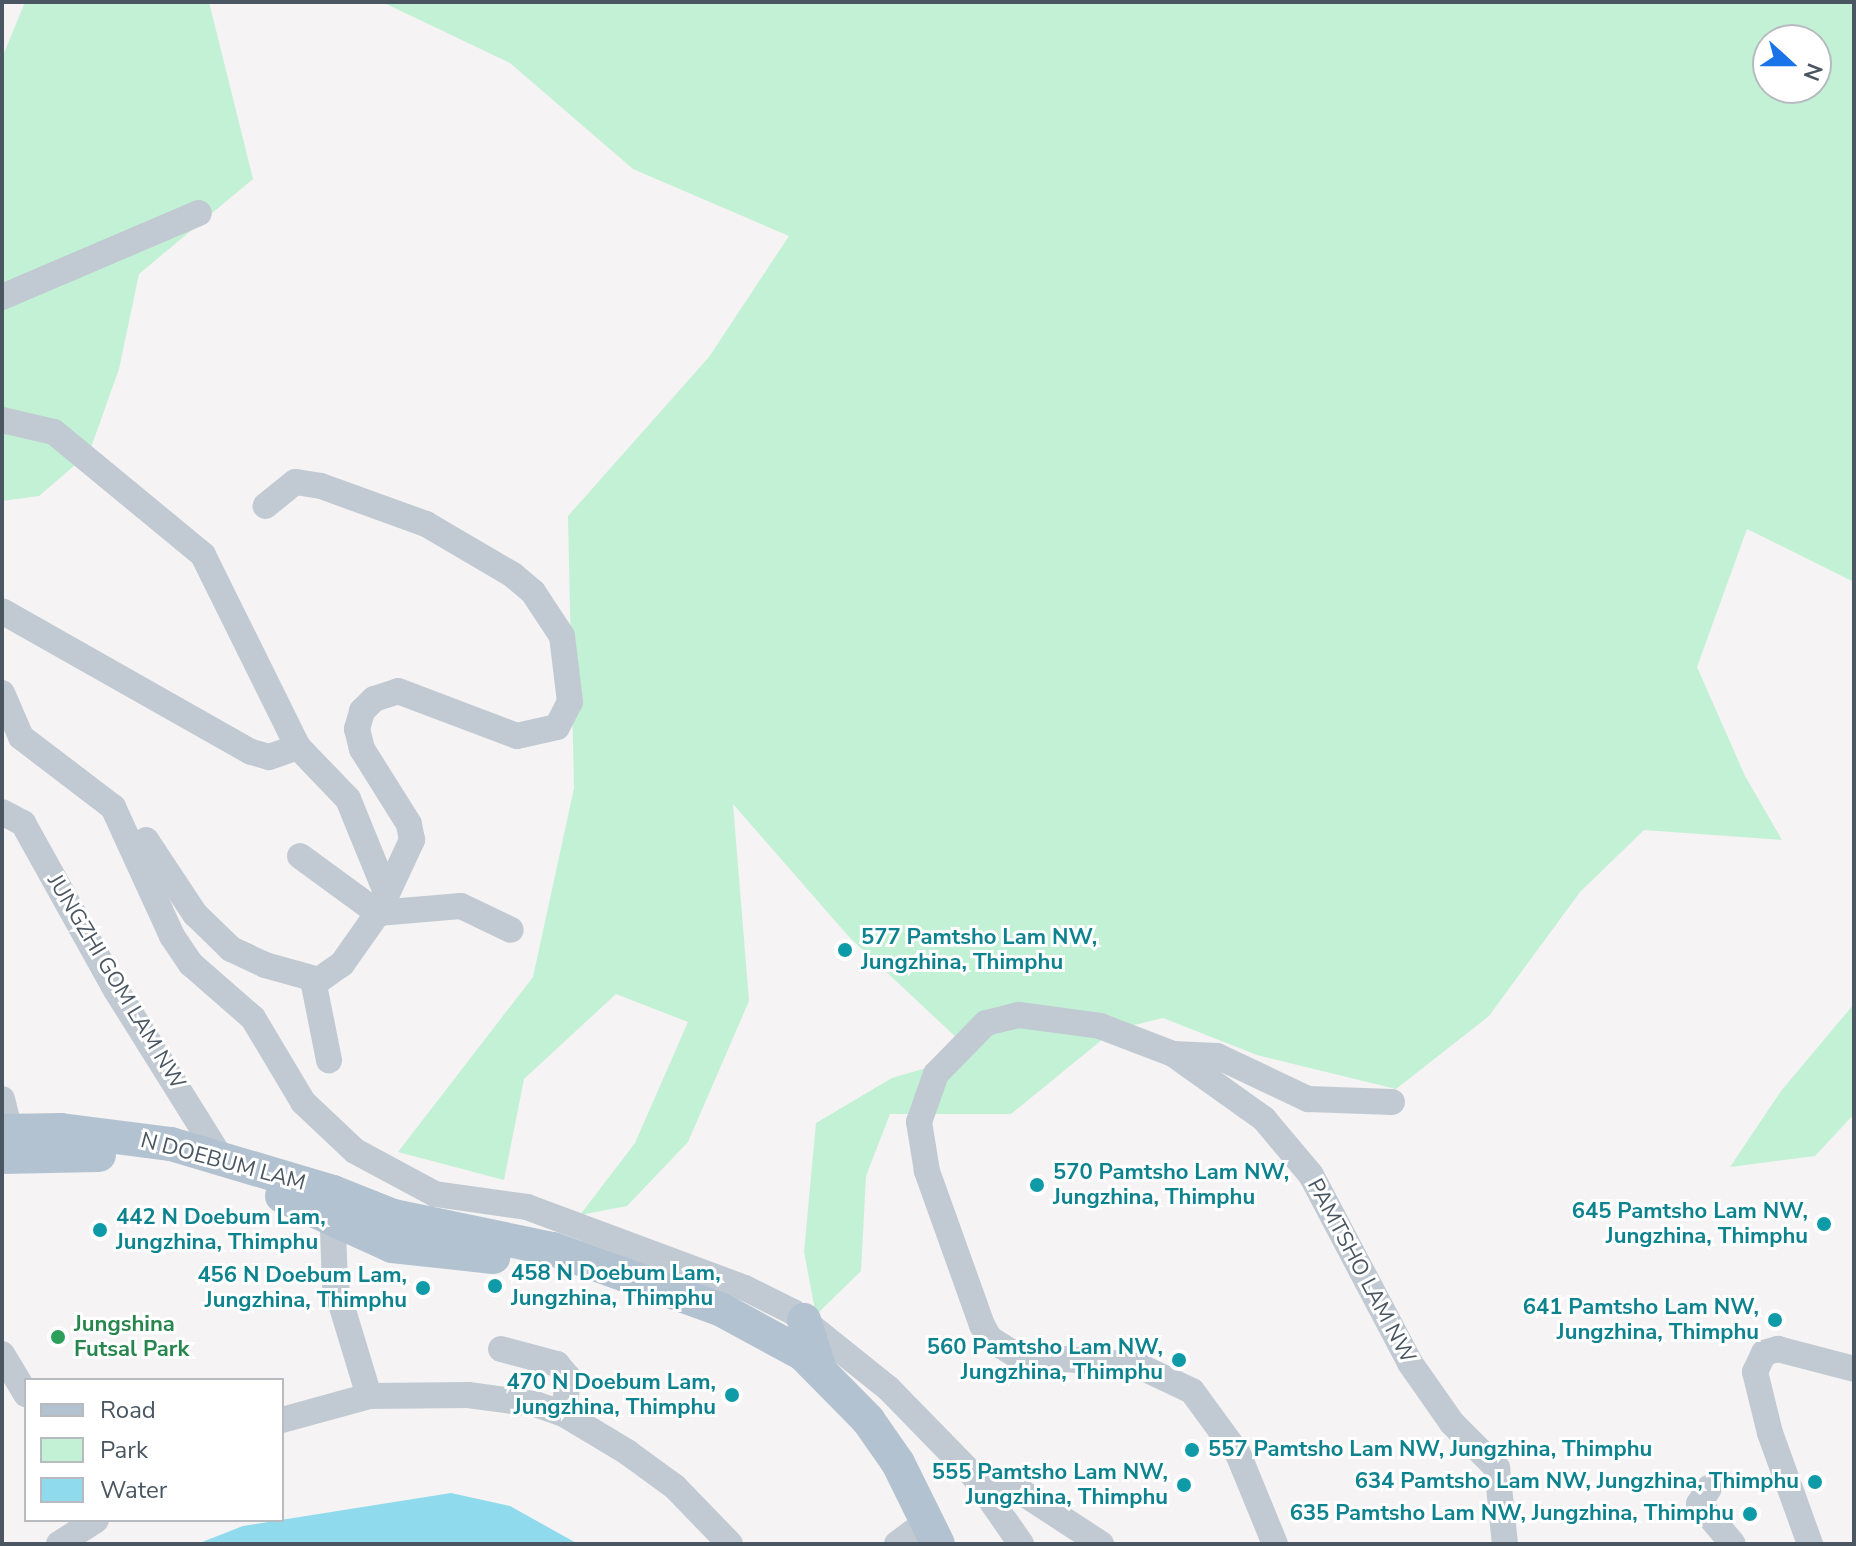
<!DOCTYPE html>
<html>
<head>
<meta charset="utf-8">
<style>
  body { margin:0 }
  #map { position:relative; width:1856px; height:1546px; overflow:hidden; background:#f5f3f3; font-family:"Nunito Sans",sans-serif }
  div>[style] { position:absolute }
  .green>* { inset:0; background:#c3f1d5 }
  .water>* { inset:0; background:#90daee }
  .minor>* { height:26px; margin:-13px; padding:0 13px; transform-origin:13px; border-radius:13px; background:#c1cad2 }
  .major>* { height:34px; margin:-17px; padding:0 17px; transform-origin:17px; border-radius:17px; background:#b3c2d1 }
  .dots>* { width:22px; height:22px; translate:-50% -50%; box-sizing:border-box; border:4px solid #fff; border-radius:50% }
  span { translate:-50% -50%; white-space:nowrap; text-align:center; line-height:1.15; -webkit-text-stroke:6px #fff; paint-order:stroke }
  .culture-label { font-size:22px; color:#0d838f; font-weight:700 }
  .left { translate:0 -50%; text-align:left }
  .right { translate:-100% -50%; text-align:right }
  .street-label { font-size:22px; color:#4a5661 }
  .leisure-label { font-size:22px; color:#27864d; font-weight:700 }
  .frame { position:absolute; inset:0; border:4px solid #4a5661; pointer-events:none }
  .legend { position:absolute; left:24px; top:1378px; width:260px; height:144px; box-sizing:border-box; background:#fff; border:2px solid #b7bbc0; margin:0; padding:10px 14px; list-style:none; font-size:24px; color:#4a5661 }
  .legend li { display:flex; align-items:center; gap:16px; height:40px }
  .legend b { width:40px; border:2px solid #b7bbc0 }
  .north { position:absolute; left:1752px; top:24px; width:80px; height:80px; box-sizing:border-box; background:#fff; border:2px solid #b7bbc0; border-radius:50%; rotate:111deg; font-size:22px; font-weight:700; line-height:32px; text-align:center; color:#4a5661 }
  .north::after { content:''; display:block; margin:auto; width:28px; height:36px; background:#1a73e8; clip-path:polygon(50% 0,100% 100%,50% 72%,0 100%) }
</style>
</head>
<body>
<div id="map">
  <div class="green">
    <i style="clip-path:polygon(25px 2px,209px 2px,253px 179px,139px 274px,119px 369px,89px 453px,39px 496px,2px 501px,2px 58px)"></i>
    <i style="clip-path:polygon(evenodd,382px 2px,1854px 2px,1854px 582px,1747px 529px,1697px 667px,1745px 776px,1782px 840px,1644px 830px,1580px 892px,1489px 1016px,1396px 1089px,1257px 1055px,1163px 1018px,1114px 1030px,1011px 1114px,890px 1114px,866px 1176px,861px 1271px,816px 1315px,804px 1252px,816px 1123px,892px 1078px,974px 1054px,850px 938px,733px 804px,749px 1001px,688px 1142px,627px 1206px,580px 1215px,635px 1143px,688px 1022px,616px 994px,524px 1079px,504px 1180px,398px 1152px,533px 977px,574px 788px,568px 516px,709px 357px,789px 236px,633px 169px,510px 63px,382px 2px,1768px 40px,1816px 40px,1816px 88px,1768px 88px,1768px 40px)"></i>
    <i style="clip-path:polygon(1854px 1004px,1854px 1114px,1815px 1156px,1730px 1167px,1781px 1091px)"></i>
  </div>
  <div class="water">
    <i style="clip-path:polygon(451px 1493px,510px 1506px,578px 1544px,197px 1544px,243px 1526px)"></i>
  </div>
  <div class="minor">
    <i style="left:2px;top:297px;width:214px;rotate:-23.1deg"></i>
    <i style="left:2px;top:420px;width:53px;rotate:13deg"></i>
    <i style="left:54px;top:432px;width:193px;rotate:39.5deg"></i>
    <i style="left:203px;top:555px;width:214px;rotate:63.7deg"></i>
    <i style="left:298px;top:747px;width:31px;rotate:161deg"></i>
    <i style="left:269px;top:757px;width:19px;rotate:-164deg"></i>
    <i style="left:251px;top:752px;width:286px;rotate:-150.5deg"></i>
    <i style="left:2px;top:693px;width:48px;rotate:66.6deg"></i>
    <i style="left:21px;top:737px;width:116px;rotate:37.3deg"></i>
    <i style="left:113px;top:807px;width:142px;rotate:65.4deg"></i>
    <i style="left:172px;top:936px;width:34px;rotate:56deg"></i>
    <i style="left:191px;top:964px;width:82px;rotate:41.1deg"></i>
    <i style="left:253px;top:1018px;width:98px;rotate:59.2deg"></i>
    <i style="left:303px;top:1102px;width:71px;rotate:43.3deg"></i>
    <i style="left:355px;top:1151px;width:91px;rotate:28.3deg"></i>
    <i style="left:435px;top:1194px;width:93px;rotate:8deg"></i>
    <i style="left:527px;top:1207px;width:233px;rotate:20.4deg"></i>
    <i style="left:745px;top:1288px;width:54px;rotate:26.6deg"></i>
    <i style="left:793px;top:1312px;width:123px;rotate:38.7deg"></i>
    <i style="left:889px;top:1389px;width:122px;rotate:45.7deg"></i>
    <i style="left:974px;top:1476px;width:83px;rotate:55.3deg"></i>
    <i style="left:298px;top:747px;width:72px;rotate:46.1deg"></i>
    <i style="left:348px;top:799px;width:100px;rotate:67.8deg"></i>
    <i style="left:2px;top:812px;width:24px;rotate:28deg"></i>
    <i style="left:23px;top:823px;width:191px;rotate:60.9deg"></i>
    <i style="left:116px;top:990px;width:202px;rotate:58deg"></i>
    <i style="left:146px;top:840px;width:89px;rotate:56.5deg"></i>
    <i style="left:195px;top:914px;width:50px;rotate:44.2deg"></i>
    <i style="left:231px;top:949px;width:38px;rotate:25deg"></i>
    <i style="left:265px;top:965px;width:56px;rotate:15.5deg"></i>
    <i style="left:319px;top:980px;width:28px;rotate:-35deg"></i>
    <i style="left:342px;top:964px;width:62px;rotate:-54.8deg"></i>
    <i style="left:378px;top:913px;width:81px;rotate:-65deg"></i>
    <i style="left:412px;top:840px;width:16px;rotate:-101deg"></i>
    <i style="left:409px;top:824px;width:89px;rotate:-122.1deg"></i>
    <i style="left:362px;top:749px;width:21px;rotate:-104deg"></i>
    <i style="left:357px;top:729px;width:19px;rotate:-74deg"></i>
    <i style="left:362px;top:711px;width:17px;rotate:-45deg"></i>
    <i style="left:374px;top:699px;width:25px;rotate:-18deg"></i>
    <i style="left:398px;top:691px;width:127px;rotate:20.7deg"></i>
    <i style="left:517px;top:736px;width:41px;rotate:-12.7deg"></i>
    <i style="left:557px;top:727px;width:28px;rotate:-63deg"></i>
    <i style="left:570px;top:702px;width:66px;rotate:-96.9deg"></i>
    <i style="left:562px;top:636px;width:53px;rotate:-123.4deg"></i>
    <i style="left:533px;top:592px;width:26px;rotate:-140deg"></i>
    <i style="left:513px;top:575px;width:101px;rotate:-149.6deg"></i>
    <i style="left:426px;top:524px;width:112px;rotate:-160.1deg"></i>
    <i style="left:321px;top:486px;width:26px;rotate:-171deg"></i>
    <i style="left:295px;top:482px;width:38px;rotate:141deg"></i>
    <i style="left:300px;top:856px;width:97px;rotate:36.2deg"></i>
    <i style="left:378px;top:913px;width:83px;rotate:-4.8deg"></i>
    <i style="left:461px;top:906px;width:55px;rotate:25.6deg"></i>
    <i style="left:313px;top:980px;width:82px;rotate:78.7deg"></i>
    <i style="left:1173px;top:1054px;width:44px;rotate:2.6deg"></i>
    <i style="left:1217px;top:1056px;width:101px;rotate:25.3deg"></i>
    <i style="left:1308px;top:1099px;width:84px;rotate:2deg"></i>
    <i style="left:2px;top:1099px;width:32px;rotate:76deg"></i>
    <i style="left:332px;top:1203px;width:81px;rotate:87.9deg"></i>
    <i style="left:335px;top:1284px;width:117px;rotate:73.1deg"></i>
    <i style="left:501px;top:1349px;width:58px;rotate:15deg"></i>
    <i style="left:557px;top:1364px;width:17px;rotate:50deg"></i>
    <i style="left:568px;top:1377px;width:37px;rotate:96deg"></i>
    <i style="left:2px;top:1354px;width:47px;rotate:59deg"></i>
    <i style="left:282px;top:1420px;width:90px;rotate:-15.4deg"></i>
    <i style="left:369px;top:1396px;width:99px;rotate:-0.6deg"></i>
    <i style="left:468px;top:1395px;width:68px;rotate:7.7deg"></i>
    <i style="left:535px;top:1404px;width:31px;rotate:19deg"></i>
    <i style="left:564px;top:1414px;width:74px;rotate:31.1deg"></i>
    <i style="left:627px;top:1452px;width:59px;rotate:36.1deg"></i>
    <i style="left:675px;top:1487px;width:79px;rotate:46deg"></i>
    <i style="left:974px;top:1476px;width:48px;rotate:18.1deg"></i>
    <i style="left:1020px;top:1491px;width:97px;rotate:33.2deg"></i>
    <i style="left:1709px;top:1488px;width:19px;rotate:122deg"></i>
    <i style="left:1699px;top:1504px;width:52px;rotate:49.6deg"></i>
    <i style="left:59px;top:1544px;width:44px;rotate:-33deg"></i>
    <i style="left:897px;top:1544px;width:21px;rotate:-37deg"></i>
    <i style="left:1275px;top:1544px;width:97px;rotate:-112.3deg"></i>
    <i style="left:1238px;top:1454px;width:78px;rotate:-126.1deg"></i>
    <i style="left:1192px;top:1391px;width:61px;rotate:-154.7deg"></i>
    <i style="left:1137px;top:1365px;width:121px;rotate:-175.3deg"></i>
    <i style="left:1016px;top:1355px;width:31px;rotate:-148deg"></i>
    <i style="left:990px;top:1339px;width:16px;rotate:-120deg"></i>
    <i style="left:982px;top:1325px;width:164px;rotate:-109.7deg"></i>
    <i style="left:927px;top:1171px;width:50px;rotate:-99.3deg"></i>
    <i style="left:919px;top:1122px;width:51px;rotate:-70.5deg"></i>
    <i style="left:936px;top:1074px;width:71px;rotate:-45.6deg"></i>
    <i style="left:986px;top:1023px;width:34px;rotate:-14deg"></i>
    <i style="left:1019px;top:1015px;width:82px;rotate:7.7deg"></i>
    <i style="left:1100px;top:1026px;width:78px;rotate:21deg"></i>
    <i style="left:1173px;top:1054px;width:112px;rotate:35.5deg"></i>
    <i style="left:1264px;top:1119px;width:73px;rotate:50deg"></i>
    <i style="left:1311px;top:1175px;width:212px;rotate:62.2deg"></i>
    <i style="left:1410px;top:1363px;width:73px;rotate:55deg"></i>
    <i style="left:1452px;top:1423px;width:64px;rotate:45deg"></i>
    <i style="left:1497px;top:1468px;width:76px;rotate:84deg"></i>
    <i style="left:1810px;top:1544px;width:118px;rotate:-109.8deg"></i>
    <i style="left:1770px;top:1433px;width:63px;rotate:-103.8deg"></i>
    <i style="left:1755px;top:1372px;width:21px;rotate:-65deg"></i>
    <i style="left:1764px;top:1353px;width:15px;rotate:-16deg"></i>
    <i style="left:1778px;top:1349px;width:79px;rotate:14.7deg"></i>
  </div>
  <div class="major">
    <i style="left:2px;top:1131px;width:59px;rotate:-1deg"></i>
    <i style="left:61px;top:1130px;width:111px;rotate:7.3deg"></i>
    <i style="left:171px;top:1144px;width:169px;rotate:16.5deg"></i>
    <i style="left:333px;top:1192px;width:65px;rotate:21.8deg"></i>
    <i style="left:393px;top:1216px;width:163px;rotate:11.7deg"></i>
    <i style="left:553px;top:1249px;width:177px;rotate:19.8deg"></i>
    <i style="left:720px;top:1309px;width:94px;rotate:28.5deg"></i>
    <i style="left:803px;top:1354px;width:93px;rotate:45.4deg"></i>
    <i style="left:868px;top:1420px;width:52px;rotate:55.1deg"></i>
    <i style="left:898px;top:1463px;width:90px;rotate:63.7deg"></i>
    <i style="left:2px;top:1157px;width:97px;rotate:-1.2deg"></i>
    <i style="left:282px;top:1196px;width:121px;rotate:24.4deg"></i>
    <i style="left:392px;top:1246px;width:102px;rotate:6.2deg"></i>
    <i style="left:804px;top:1320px;width:49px;rotate:72.3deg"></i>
  </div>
  <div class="dots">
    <i style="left:845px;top:950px;background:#0f9aa8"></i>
    <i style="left:1037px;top:1185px;background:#0f9aa8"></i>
    <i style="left:1824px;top:1224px;background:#0f9aa8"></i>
    <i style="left:100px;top:1230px;background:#0f9aa8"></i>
    <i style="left:495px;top:1286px;background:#0f9aa8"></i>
    <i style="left:423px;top:1288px;background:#0f9aa8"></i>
    <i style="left:1775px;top:1320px;background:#0f9aa8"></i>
    <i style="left:58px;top:1337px;background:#2e9e5b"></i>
    <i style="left:1179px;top:1360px;background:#0f9aa8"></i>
    <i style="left:732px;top:1395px;background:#0f9aa8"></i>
    <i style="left:1192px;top:1450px;background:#0f9aa8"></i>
    <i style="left:1815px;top:1482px;background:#0f9aa8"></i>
    <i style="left:1184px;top:1485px;background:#0f9aa8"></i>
    <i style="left:1750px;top:1514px;background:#0f9aa8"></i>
  </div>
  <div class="culture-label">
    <span class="left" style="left:861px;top:950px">577 Pamtsho Lam NW,<br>Jungzhina, Thimphu</span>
    <span class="left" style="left:1053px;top:1185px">570 Pamtsho Lam NW,<br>Jungzhina, Thimphu</span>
    <span class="right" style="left:1808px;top:1224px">645 Pamtsho Lam NW,<br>Jungzhina, Thimphu</span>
    <span class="left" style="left:116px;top:1230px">442 N Doebum Lam,<br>Jungzhina, Thimphu</span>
    <span class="left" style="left:511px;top:1286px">458 N Doebum Lam,<br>Jungzhina, Thimphu</span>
    <span class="right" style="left:407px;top:1288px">456 N Doebum Lam,<br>Jungzhina, Thimphu</span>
    <span class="right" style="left:1759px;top:1320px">641 Pamtsho Lam NW,<br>Jungzhina, Thimphu</span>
    <span class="right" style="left:1163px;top:1360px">560 Pamtsho Lam NW,<br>Jungzhina, Thimphu</span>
    <span class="right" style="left:716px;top:1395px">470 N Doebum Lam,<br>Jungzhina, Thimphu</span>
    <span class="left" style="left:1208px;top:1450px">557 Pamtsho Lam NW, Jungzhina, Thimphu</span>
    <span class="right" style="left:1168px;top:1485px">555 Pamtsho Lam NW,<br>Jungzhina, Thimphu</span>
    <span class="right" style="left:1799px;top:1482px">634 Pamtsho Lam NW, Jungzhina, Thimphu</span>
    <span class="right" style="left:1734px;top:1514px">635 Pamtsho Lam NW, Jungzhina, Thimphu</span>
  </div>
  <div class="street-label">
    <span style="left:116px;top:982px;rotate:59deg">JUNGZHI GOM LAM NW</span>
    <span style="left:223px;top:1162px;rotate:15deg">N DOEBUM LAM</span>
    <span style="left:1361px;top:1271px;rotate:62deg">PAMTSHO LAM NW</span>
  </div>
  <div class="leisure-label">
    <span class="left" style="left:74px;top:1337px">Jungshina<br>Futsal Park</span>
  </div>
  <div class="frame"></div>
  <ul class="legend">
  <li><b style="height:10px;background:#b3c2d1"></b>Road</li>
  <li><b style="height:22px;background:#c3f1d5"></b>Park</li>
  <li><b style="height:22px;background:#90daee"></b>Water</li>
  </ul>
  <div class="north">N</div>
</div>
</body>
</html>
